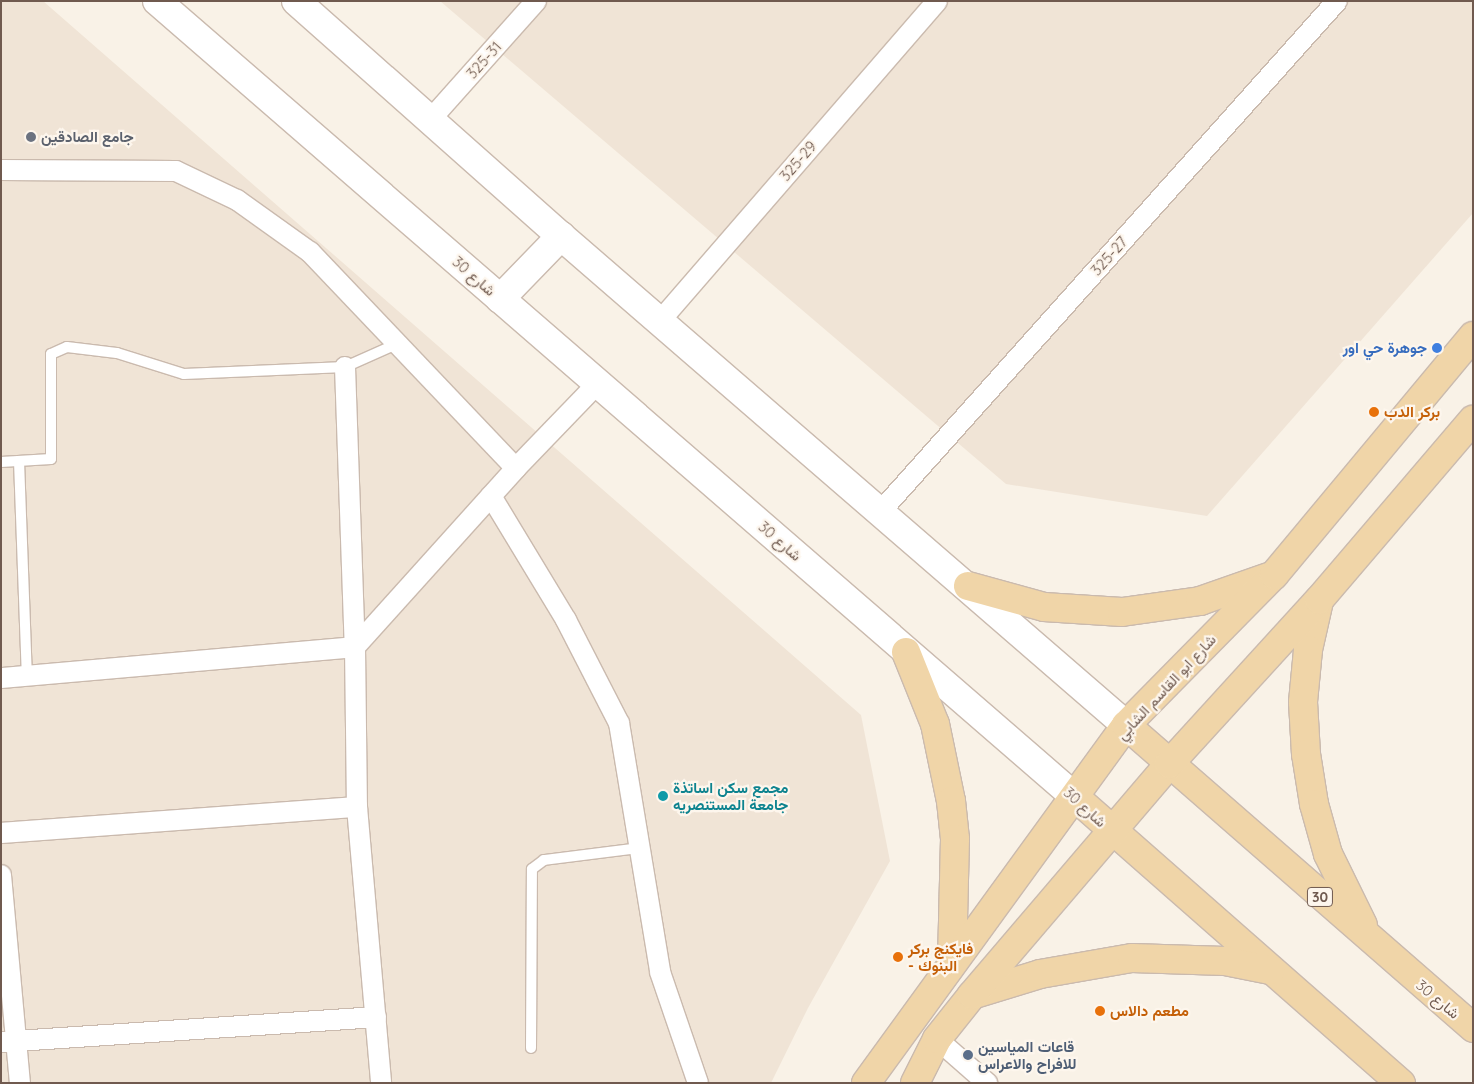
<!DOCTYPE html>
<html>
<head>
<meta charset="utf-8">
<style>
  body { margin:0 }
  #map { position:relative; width:1474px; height:1084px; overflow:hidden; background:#f9f2e7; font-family:Quicksand,Vazirmatn,sans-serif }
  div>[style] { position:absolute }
  .residential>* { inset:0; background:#f0e4d6 }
  .roads { filter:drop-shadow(1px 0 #cabaae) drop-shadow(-1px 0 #cabaae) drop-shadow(0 1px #cabaae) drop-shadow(0 -1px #cabaae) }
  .lane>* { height:10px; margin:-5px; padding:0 5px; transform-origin:5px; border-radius:5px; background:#fff }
  .street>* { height:20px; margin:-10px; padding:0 10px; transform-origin:10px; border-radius:10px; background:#fff }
  .secondary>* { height:28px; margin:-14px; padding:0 14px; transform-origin:14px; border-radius:14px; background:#fff }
  .primary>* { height:28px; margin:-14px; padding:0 14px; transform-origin:14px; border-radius:14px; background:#f0d5a8 }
  .dots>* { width:14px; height:14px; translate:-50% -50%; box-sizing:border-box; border:2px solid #fdf6ed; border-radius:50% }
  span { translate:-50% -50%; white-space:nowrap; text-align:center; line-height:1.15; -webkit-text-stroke:4.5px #fdf6ed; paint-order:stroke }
  .shield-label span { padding:1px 4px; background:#fdf6ed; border:1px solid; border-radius:4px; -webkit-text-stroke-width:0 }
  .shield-label { font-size:14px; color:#705a4f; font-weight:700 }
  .street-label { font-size:15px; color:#705a4f }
  .worship-label { font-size:15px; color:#5b616d; font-weight:700 }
  .left { translate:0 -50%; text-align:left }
  .shop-label { font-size:15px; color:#366cbe; font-weight:700 }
  .right { translate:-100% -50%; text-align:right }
  .food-label { font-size:15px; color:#c56008; font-weight:700 }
  .culture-label { font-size:15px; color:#0d838f; font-weight:700 }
  .service-label { font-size:15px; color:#4e5e75; font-weight:700 }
  .frame { position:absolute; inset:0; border:2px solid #705a4f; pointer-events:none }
</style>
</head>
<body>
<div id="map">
  <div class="residential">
    <i style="clip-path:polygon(1px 1px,43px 1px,861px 715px,890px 861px,808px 1008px,771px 1083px,1px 1083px)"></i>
    <i style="clip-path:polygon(440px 1px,1473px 1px,1473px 213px,1207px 516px,1006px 484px)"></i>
  </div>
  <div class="roads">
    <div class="lane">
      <i style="left:19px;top:461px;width:216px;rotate:87.9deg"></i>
      <i style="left:1px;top:462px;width:50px;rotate:-3.4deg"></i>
      <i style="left:51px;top:459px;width:105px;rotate:-90deg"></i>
      <i style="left:51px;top:354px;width:17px;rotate:-24deg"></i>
      <i style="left:67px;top:347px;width:50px;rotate:6.8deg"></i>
      <i style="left:117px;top:353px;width:70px;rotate:17.4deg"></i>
      <i style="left:184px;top:374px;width:161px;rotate:-2.5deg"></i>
      <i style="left:345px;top:367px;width:59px;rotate:-24deg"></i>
      <i style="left:531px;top:1048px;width:179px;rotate:-89.7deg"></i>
      <i style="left:532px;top:869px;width:15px;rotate:-37deg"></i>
      <i style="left:544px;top:860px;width:96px;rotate:-7.2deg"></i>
    </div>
    <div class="street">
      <i style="left:431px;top:119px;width:158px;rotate:-48.3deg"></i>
      <i style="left:1px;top:170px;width:175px;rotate:0.3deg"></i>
      <i style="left:176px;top:171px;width:68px;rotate:25.4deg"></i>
      <i style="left:237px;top:200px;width:90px;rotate:35.5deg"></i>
      <i style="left:310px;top:252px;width:298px;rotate:46.4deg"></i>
      <i style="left:660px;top:321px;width:423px;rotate:-49.1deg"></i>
      <i style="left:345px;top:367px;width:280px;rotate:88deg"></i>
      <i style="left:355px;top:647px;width:160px;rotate:89.3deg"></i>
      <i style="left:357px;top:807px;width:277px;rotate:85deg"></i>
      <i style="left:491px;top:496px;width:145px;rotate:58.8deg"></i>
      <i style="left:566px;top:620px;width:116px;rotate:62.8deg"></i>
      <i style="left:619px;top:723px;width:252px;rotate:80.6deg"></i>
      <i style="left:660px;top:972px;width:117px;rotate:71.1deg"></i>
      <i style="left:881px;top:511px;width:684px;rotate:-48.2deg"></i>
      <i style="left:1px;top:678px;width:355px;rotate:-5deg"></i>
      <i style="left:355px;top:647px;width:241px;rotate:-48deg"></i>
      <i style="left:516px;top:468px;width:118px;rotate:-46deg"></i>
      <i style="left:1px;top:833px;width:357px;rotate:-4.2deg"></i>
      <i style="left:1px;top:875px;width:209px;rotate:84.8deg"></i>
      <i style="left:937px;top:1039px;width:67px;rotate:41.3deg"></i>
      <i style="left:1px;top:1042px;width:376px;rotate:-3.8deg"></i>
    </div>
    <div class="secondary">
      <i style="left:157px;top:1px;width:1215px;rotate:40.93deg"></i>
      <i style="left:296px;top:1px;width:354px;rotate:41.6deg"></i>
      <i style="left:561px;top:236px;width:747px;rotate:40.88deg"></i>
      <i style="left:500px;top:299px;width:88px;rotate:-45.9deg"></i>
    </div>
    <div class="primary">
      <i style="left:968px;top:586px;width:79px;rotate:15.4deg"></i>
      <i style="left:1044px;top:607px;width:78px;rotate:3.7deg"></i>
      <i style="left:1122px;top:612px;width:79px;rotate:-8deg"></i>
      <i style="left:1200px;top:601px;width:72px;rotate:-19.4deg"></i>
      <i style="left:1319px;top:601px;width:50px;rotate:102.7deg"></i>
      <i style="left:1308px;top:650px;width:52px;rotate:95.5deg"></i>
      <i style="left:1303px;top:702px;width:52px;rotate:86.7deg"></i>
      <i style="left:1306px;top:754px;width:51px;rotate:80.9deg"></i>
      <i style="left:1314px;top:804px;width:52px;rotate:74.4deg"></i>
      <i style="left:1328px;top:854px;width:79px;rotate:63.8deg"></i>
      <i style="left:906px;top:652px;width:78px;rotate:68.1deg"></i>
      <i style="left:935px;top:724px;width:79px;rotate:78.3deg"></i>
      <i style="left:951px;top:801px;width:38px;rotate:84deg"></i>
      <i style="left:955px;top:839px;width:122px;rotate:91.4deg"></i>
      <i style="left:1126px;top:725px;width:461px;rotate:41.1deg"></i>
      <i style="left:1075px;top:797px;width:434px;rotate:41.3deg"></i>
      <i style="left:972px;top:995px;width:71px;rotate:-17.2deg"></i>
      <i style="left:1040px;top:974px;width:93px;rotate:-9.9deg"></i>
      <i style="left:1132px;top:958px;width:93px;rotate:1.8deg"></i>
      <i style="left:1225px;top:961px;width:46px;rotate:11.3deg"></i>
      <i style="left:866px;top:1083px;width:442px;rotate:-54deg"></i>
      <i style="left:1126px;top:725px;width:211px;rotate:-45.4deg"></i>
      <i style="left:1274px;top:575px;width:311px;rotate:-50.2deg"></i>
      <i style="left:915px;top:1083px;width:49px;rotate:-63.4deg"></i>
      <i style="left:937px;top:1039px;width:56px;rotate:-51.5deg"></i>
      <i style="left:972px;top:995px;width:304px;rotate:-49.5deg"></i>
      <i style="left:1169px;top:764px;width:222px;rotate:-47.6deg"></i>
      <i style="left:1319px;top:600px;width:237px;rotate:-49.5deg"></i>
    </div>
  </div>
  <div class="dots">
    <i style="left:31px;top:137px;background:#6b7280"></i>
    <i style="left:1437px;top:348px;background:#3f7fe0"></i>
    <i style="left:1374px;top:412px;background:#e8710a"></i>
    <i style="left:663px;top:796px;background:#0f9aa8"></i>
    <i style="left:898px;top:957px;background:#e8710a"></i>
    <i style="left:1100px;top:1011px;background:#e8710a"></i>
    <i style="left:968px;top:1055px;background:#5c6f8a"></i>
  </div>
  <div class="shield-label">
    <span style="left:1320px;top:897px">30</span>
  </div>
  <div class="street-label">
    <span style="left:484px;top:60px;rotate:-48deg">325-31</span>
    <span style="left:798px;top:161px;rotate:-49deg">325-29</span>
    <span style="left:1109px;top:256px;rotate:-48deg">325-27</span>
    <span style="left:474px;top:276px;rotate:41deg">شارع 30</span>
    <span style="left:780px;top:541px;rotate:41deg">شارع 30</span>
    <span style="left:1166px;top:687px;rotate:-47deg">شارع ابو القاسم الشابي</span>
    <span style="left:1085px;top:807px;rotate:42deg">شارع 30</span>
    <span style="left:1438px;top:999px;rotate:40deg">شارع 30</span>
  </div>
  <div class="worship-label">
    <span class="left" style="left:41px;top:137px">جامع الصادقين</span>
  </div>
  <div class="shop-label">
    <span class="right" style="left:1427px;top:348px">جوهرة حي اور</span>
  </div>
  <div class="food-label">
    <span class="left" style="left:1384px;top:412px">بركر الدب</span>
    <span class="left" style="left:908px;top:957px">فايكنج بركر<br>- البنوك</span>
    <span class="left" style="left:1110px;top:1011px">مطعم دالاس</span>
  </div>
  <div class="culture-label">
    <span class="left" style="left:673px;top:796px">مجمع سكن اساتذة<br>جامعة المستنصريه</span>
  </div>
  <div class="service-label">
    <span class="left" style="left:978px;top:1055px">قاعات المياسين<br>للافراح والاعراس</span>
  </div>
  <div class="frame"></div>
</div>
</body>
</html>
